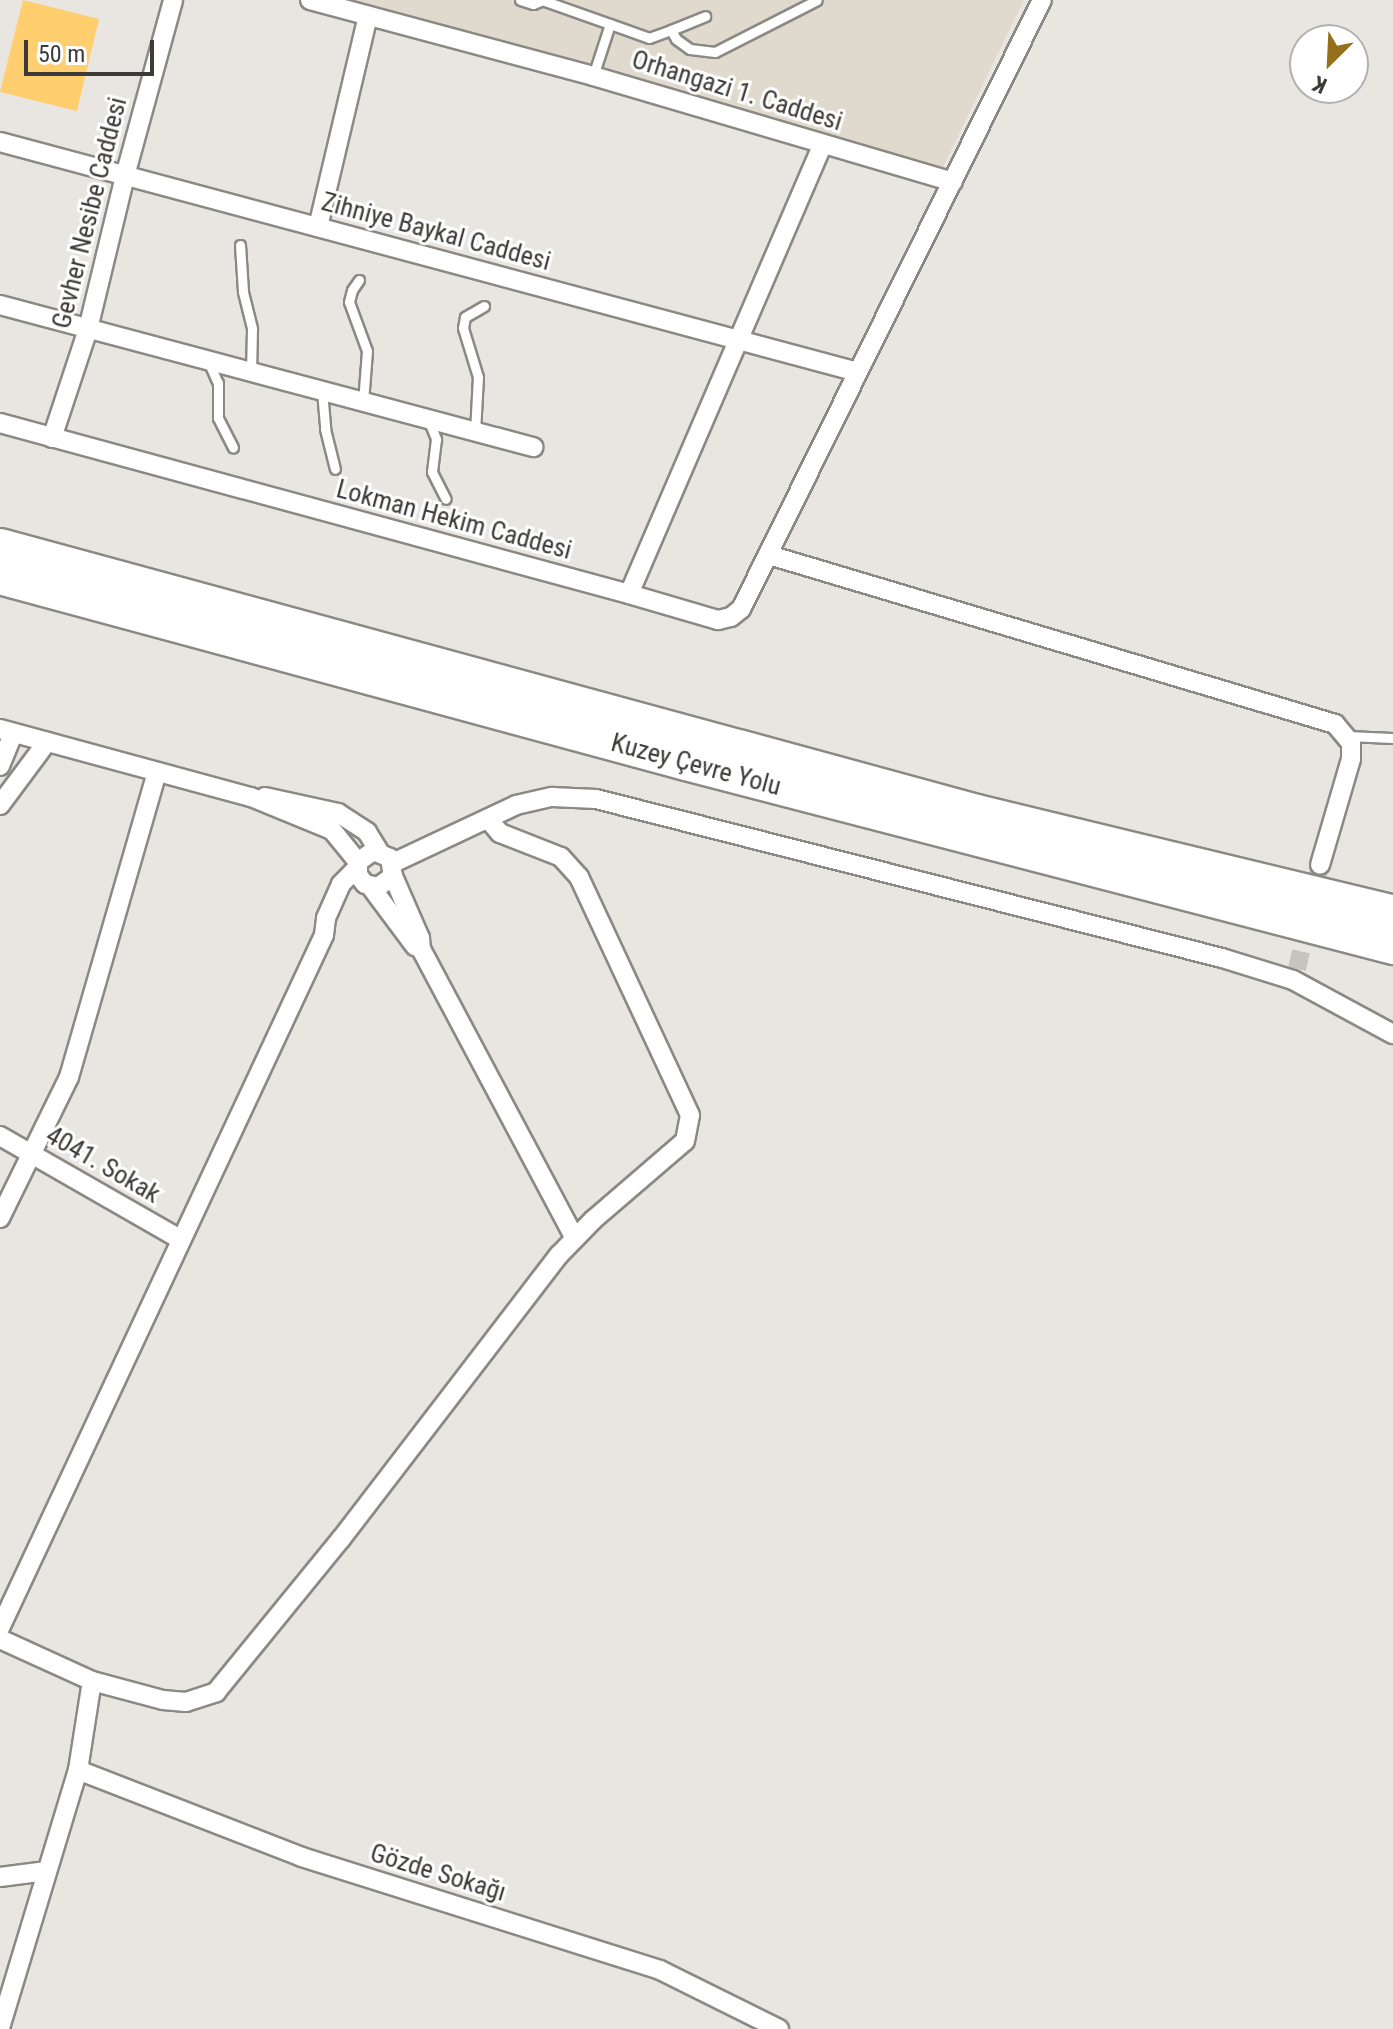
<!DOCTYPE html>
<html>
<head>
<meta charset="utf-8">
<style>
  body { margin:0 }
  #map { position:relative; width:1393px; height:2029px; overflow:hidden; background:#e9e6e1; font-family:"Roboto Condensed",sans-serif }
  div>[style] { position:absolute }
  .built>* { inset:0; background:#e0dace }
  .green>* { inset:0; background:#ffce6f }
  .street-tunnel>* { height:18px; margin-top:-9px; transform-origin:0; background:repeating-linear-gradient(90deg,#c6c4bf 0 18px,transparent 0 27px) }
  .roads { filter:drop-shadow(2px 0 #8b8984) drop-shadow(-2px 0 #8b8984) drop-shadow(0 2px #8b8984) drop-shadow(0 -2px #8b8984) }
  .lane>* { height:9px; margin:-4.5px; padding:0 4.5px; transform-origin:4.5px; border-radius:4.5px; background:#fff }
  .street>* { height:18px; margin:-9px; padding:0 9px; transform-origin:9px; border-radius:9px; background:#fff }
  .highway>* { height:34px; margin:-17px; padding:0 17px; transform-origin:17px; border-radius:17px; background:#fff }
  span { translate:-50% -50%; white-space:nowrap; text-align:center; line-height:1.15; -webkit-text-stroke:6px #fff; paint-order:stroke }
  .street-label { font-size:26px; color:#3c3b39 }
  .north { position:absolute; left:1289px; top:24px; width:80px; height:80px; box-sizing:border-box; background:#fff; border:2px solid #b1b1b0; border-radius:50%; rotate:204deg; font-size:22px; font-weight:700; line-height:32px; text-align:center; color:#3c3b39 }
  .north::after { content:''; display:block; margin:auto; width:28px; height:36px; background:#956f19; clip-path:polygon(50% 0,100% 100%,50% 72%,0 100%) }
  .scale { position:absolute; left:24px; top:40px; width:130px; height:36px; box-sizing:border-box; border:4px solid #3c3b39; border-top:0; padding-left:10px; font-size:24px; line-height:28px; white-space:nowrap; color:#3c3b39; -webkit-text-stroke:6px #fff; paint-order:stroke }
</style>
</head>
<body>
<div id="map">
  <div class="built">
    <i style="clip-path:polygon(306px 0,1024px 0,940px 173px)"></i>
  </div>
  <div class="green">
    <i style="clip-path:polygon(23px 0,99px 19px,77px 111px,0 92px)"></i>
  </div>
  <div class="street-tunnel">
    <i style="left:1297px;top:969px;width:107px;rotate:-77.5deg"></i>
  </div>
  <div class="roads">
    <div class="lane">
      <i style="left:520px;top:0;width:14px;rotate:17deg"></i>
      <i style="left:533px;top:4px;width:11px;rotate:-22deg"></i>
      <i style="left:542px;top:0;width:72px;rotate:19.4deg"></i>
      <i style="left:610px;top:24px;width:55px;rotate:108.1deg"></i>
      <i style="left:610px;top:24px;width:41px;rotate:19.7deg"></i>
      <i style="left:649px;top:38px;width:23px;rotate:-20deg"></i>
      <i style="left:671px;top:30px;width:10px;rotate:61deg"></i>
      <i style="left:676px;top:39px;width:17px;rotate:36deg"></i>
      <i style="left:690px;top:49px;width:25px;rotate:7deg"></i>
      <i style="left:715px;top:52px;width:114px;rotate:-27deg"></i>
      <i style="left:671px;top:30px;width:37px;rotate:-22deg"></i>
      <i style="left:240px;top:245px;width:47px;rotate:86.3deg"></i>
      <i style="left:243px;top:292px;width:38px;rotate:76deg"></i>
      <i style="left:252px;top:329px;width:43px;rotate:91.3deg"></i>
      <i style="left:359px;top:280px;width:12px;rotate:125deg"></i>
      <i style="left:352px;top:290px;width:12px;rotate:104deg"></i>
      <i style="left:349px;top:302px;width:52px;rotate:69.8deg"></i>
      <i style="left:367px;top:351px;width:51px;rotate:94.5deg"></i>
      <i style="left:208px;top:361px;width:24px;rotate:66deg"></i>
      <i style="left:218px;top:383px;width:35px;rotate:90deg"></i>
      <i style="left:218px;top:418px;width:33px;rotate:63deg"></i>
      <i style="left:322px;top:391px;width:38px;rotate:85deg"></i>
      <i style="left:325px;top:429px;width:41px;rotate:76deg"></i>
      <i style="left:428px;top:419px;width:22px;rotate:68deg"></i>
      <i style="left:436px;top:439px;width:33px;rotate:97deg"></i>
      <i style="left:432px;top:472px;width:30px;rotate:63deg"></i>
      <i style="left:475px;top:432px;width:55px;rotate:-86.9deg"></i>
      <i style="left:478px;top:377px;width:51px;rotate:-107deg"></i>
      <i style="left:463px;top:328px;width:11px;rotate:-80deg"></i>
      <i style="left:465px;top:317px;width:22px;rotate:-30deg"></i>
      <i style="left:1347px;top:736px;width:46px;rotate:2.5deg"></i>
    </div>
    <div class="street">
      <i style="left:310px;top:0;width:293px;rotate:15deg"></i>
      <i style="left:593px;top:76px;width:375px;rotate:16.4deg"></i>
      <i style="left:0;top:142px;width:888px;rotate:15.01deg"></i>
      <i style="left:318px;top:227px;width:217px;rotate:-76.7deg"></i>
      <i style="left:0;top:305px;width:552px;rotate:14.92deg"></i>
      <i style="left:0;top:423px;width:652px;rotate:15.21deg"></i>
      <i style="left:629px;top:594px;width:490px;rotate:-66.7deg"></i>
      <i style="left:52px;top:438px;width:115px;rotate:-71.7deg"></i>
      <i style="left:88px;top:329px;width:157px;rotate:-76.4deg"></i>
      <i style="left:125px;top:176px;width:182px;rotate:-74.7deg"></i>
      <i style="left:769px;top:555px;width:591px;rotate:16.62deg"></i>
      <i style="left:1335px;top:724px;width:25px;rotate:50deg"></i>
      <i style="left:1351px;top:743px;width:16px;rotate:90deg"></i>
      <i style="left:1351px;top:759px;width:110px;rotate:106.3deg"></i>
      <i style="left:629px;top:594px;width:93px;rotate:16.3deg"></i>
      <i style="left:718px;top:620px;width:13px;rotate:-13deg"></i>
      <i style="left:731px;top:617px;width:13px;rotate:-39deg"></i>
      <i style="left:741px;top:609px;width:679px;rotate:-63.7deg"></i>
      <i style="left:0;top:729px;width:260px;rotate:15.2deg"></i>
      <i style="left:251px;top:797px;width:87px;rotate:22.2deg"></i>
      <i style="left:332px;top:830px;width:41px;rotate:50.9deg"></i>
      <i style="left:0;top:766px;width:35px;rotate:-68deg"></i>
      <i style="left:265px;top:797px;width:75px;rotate:12.4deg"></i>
      <i style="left:338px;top:813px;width:35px;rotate:33deg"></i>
      <i style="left:367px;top:832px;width:22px;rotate:58deg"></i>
      <i style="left:0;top:805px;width:79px;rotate:-53.3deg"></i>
      <i style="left:393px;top:863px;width:136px;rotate:-25.2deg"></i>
      <i style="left:516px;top:805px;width:37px;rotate:-13deg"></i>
      <i style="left:552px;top:797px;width:44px;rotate:2.6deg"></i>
      <i style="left:596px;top:799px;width:646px;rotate:14.25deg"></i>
      <i style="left:1222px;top:958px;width:74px;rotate:17.2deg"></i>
      <i style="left:1293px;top:980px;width:114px;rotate:28.4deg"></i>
      <i style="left:393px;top:876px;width:19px;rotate:144deg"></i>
      <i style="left:378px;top:887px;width:13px;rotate:-167deg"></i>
      <i style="left:365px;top:884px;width:11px;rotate:-128deg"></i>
      <i style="left:358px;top:875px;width:13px;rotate:-90deg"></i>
      <i style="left:358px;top:862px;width:19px;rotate:-36deg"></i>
      <i style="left:373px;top:851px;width:18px;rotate:22deg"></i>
      <i style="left:390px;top:858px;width:18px;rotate:81deg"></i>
      <i style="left:393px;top:876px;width:68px;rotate:66.5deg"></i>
      <i style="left:420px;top:938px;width:11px;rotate:85deg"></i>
      <i style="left:421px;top:949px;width:326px;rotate:62deg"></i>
      <i style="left:371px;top:887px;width:74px;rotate:53.3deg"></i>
      <i style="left:0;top:1136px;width:207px;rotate:29.8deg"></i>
      <i style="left:0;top:1218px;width:157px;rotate:-63.9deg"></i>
      <i style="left:69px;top:1077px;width:317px;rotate:-73.9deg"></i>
      <i style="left:0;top:1628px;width:765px;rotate:-64.94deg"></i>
      <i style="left:324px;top:935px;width:17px;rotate:-83deg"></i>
      <i style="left:326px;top:918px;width:37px;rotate:-66deg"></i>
      <i style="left:341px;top:884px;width:23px;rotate:-45deg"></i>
      <i style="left:0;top:1639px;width:101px;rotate:24.5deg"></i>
      <i style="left:92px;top:1681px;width:73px;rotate:15deg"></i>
      <i style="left:163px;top:1700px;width:23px;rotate:5deg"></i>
      <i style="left:186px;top:1702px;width:32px;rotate:-18deg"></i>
      <i style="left:216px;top:1692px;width:198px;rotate:-50.8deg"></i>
      <i style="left:341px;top:1539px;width:358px;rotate:-52.5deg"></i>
      <i style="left:559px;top:1255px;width:49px;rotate:-45.8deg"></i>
      <i style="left:593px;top:1220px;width:121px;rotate:-40.7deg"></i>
      <i style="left:685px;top:1141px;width:26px;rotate:-79deg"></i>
      <i style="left:690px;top:1115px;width:263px;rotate:-115deg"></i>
      <i style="left:579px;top:877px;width:27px;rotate:-132deg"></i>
      <i style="left:561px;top:857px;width:66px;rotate:-158.5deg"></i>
      <i style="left:500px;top:833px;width:18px;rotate:-131deg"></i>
      <i style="left:78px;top:1770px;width:240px;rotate:21.2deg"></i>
      <i style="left:302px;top:1857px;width:375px;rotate:17.5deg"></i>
      <i style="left:660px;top:1970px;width:133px;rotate:26.4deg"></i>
      <i style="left:0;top:1877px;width:47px;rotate:-7.3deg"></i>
      <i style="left:0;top:2028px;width:270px;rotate:-73.2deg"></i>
      <i style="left:78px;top:1770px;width:90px;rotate:-81.1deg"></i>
    </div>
    <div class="highway">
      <i style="left:0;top:546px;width:1013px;rotate:15.23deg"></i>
      <i style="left:977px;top:812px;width:428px;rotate:13.6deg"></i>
      <i style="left:0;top:577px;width:711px;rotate:15.17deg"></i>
      <i style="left:686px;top:763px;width:731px;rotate:14.59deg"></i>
    </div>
  </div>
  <div class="street-label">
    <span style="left:737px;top:91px;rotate:17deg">Orhangazi 1. Caddesi</span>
    <span style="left:90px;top:213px;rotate:-76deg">Gevher Nesibe Caddesi</span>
    <span style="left:436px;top:232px;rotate:15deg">Zihniye Baykal Caddesi</span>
    <span style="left:454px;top:520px;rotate:15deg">Lokman Hekim Caddesi</span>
    <span style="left:696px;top:765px;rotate:15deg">Kuzey Çevre Yolu</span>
    <span style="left:103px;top:1165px;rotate:30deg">4041. Sokak</span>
    <span style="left:438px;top:1873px;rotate:17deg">Gözde Sokağı</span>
  </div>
  <div class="north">K</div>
  <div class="scale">50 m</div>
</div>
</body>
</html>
